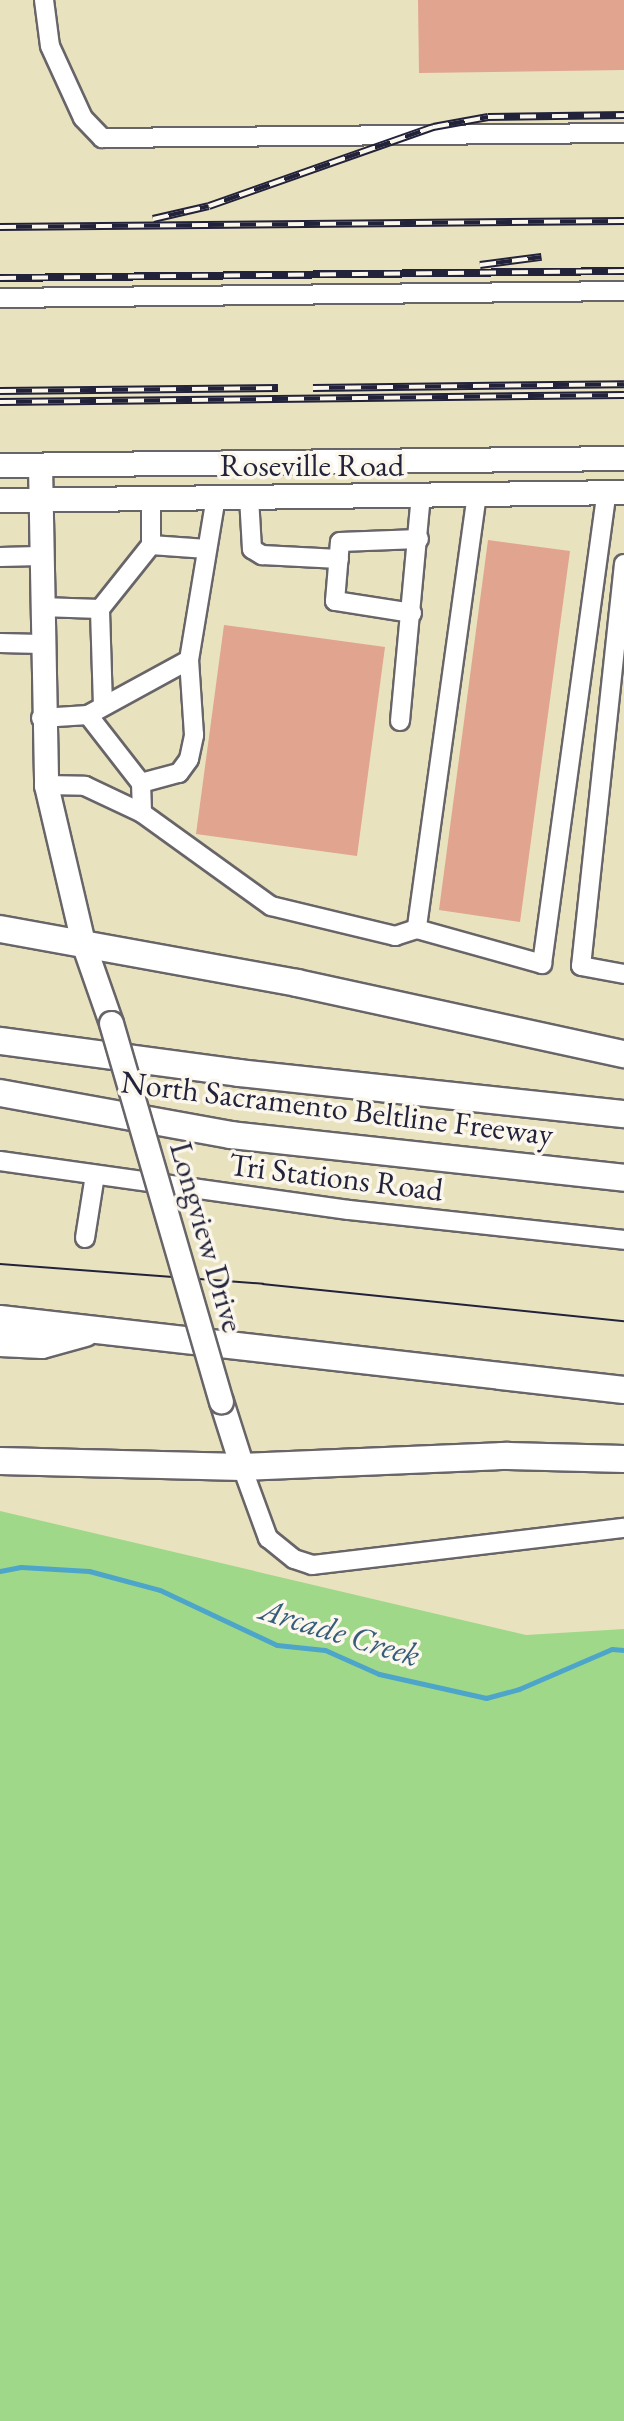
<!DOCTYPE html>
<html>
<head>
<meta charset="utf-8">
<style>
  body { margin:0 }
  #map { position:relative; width:624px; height:2421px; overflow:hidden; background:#e9e2bf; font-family:"EB Garamond",serif }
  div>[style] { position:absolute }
  .green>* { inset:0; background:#a0d88a }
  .stream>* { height:5px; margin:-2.5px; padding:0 2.5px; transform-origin:2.5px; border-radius:2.5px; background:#4da6ca }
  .building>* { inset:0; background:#e0a48f }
  .roads { filter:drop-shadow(2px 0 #686569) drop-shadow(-2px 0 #686569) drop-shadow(0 2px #686569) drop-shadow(0 -2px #686569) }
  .minor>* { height:18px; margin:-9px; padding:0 9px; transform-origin:9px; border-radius:9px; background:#fff }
  .major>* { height:23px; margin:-11.5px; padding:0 11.5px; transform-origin:11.5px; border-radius:11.5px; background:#fff }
  .highway>* { height:26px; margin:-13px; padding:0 13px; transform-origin:13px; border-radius:13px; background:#fff }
  .tram>* { height:2px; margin:-1px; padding:0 1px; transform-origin:1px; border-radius:1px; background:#22223b }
  .rail>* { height:8px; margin-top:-4px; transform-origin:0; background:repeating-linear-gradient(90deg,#fbf7ec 0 16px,#22223b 0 32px); box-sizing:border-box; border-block:2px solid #22223b }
  .bridges { filter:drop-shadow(2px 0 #686569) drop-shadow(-2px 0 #686569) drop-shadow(0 2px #686569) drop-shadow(0 -2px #686569) }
  .major-bridge>* { height:23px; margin:-11.5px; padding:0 11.5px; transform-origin:11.5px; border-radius:11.5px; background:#fff }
  span { translate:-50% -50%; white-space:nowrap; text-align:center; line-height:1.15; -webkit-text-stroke:7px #fbf7ec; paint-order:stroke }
  .street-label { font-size:32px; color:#22223b }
  .water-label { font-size:33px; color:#355d7b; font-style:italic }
</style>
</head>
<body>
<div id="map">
  <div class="green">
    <i style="clip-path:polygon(0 1511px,526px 1635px,624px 1629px,624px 2421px,0 2421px)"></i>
  </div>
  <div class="stream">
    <i style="left:0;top:1571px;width:21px;rotate:-11deg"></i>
    <i style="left:21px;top:1567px;width:68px;rotate:3.4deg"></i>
    <i style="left:89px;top:1571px;width:73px;rotate:15deg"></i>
    <i style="left:160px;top:1590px;width:129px;rotate:25.2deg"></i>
    <i style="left:277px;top:1645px;width:48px;rotate:5.9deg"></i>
    <i style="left:325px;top:1650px;width:59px;rotate:24deg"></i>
    <i style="left:379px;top:1674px;width:110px;rotate:12.6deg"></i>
    <i style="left:486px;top:1698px;width:34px;rotate:-15deg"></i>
    <i style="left:519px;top:1689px;width:101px;rotate:-23.3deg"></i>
    <i style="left:612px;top:1649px;width:12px;rotate:5deg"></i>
  </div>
  <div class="building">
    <i style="clip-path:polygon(418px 0,624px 0,624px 70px,419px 73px)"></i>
    <i style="clip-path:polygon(488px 540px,570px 551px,520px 922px,439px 910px)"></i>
    <i style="clip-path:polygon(224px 625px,385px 647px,357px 856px,196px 834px)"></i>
  </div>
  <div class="roads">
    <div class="minor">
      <i style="left:44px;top:0;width:46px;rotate:82.6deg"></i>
      <i style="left:50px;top:46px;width:79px;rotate:65.4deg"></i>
      <i style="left:83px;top:118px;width:28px;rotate:46deg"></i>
      <i style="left:102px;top:138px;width:522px;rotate:-0.55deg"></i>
      <i style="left:0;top:298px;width:624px;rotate:-0.64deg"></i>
      <i style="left:477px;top:494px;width:439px;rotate:97.9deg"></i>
      <i style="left:417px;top:929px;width:130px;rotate:15.6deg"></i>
      <i style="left:542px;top:964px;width:476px;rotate:-82.2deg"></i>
      <i style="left:249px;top:497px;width:52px;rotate:86.7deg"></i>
      <i style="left:252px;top:549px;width:12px;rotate:31deg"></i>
      <i style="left:262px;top:555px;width:77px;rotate:3deg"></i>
      <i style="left:151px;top:545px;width:56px;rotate:4.1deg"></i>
      <i style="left:0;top:557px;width:40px;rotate:-1.4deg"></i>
      <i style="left:624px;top:564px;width:404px;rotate:96.1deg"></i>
      <i style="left:581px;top:966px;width:44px;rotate:10.5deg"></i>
      <i style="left:41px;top:607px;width:59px;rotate:1.9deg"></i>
      <i style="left:412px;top:613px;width:78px;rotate:-171.1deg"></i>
      <i style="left:335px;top:601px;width:59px;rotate:-85.2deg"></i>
      <i style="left:340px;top:542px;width:79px;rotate:-2.2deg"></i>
      <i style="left:0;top:643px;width:41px;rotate:1.4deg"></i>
      <i style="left:103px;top:706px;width:97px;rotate:-91.8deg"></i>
      <i style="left:100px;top:609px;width:82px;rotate:-51.4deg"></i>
      <i style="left:151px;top:545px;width:47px;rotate:-90deg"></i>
      <i style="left:88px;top:715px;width:86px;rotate:52.1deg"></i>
      <i style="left:141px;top:783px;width:30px;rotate:88deg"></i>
      <i style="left:41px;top:718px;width:47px;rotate:-3.7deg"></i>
      <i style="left:88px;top:715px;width:115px;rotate:-28.6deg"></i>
      <i style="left:189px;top:660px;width:165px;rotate:-80.6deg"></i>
      <i style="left:400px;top:721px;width:226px;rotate:-84.7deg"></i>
      <i style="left:141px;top:783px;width:39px;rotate:-15deg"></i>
      <i style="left:179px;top:773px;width:17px;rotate:-54deg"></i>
      <i style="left:189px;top:759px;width:25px;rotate:-78deg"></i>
      <i style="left:194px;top:735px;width:75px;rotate:-93.8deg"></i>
      <i style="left:46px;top:785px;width:39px;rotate:1deg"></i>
      <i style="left:85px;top:786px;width:63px;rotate:25.3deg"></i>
      <i style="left:142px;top:813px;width:159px;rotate:35.8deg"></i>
      <i style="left:271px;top:906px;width:128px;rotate:13.6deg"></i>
      <i style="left:395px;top:936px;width:23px;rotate:-18deg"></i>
      <i style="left:0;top:1161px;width:352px;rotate:8deg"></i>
      <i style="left:349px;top:1210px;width:277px;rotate:6.2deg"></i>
      <i style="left:85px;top:1238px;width:64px;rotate:-81deg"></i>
      <i style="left:242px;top:1467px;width:76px;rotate:69.9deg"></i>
      <i style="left:268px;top:1538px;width:33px;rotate:39deg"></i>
      <i style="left:294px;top:1559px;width:19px;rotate:18deg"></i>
      <i style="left:312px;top:1565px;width:314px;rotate:-6.8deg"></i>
    </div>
    <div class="major">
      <i style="left:0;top:465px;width:624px;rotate:-0.64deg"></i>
      <i style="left:40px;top:465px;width:320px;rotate:88.9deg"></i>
      <i style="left:46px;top:785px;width:162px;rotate:76.8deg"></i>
      <i style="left:83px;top:943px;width:85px;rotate:70.7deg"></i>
      <i style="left:0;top:500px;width:624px;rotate:-0.73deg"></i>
      <i style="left:221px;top:1401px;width:69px;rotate:72.3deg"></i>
    </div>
    <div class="highway">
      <i style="left:0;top:929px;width:302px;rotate:10.3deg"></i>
      <i style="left:297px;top:983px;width:335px;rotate:12.3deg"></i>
      <i style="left:0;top:1041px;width:241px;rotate:7.6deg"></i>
      <i style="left:239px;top:1073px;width:387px;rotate:6.1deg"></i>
      <i style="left:0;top:1093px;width:235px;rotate:10.3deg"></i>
      <i style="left:231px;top:1135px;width:395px;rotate:6.2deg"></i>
      <i style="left:0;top:1319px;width:628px;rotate:6.49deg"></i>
      <i style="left:0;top:1343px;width:42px;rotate:2.7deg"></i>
      <i style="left:42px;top:1345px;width:45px;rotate:-15.6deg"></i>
      <i style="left:0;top:1461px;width:242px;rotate:1.4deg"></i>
      <i style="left:242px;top:1467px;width:266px;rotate:-2.4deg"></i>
      <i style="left:508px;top:1456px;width:116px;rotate:1.5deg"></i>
    </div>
  </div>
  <div class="tram">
    <i style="left:0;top:1264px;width:264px;rotate:4.3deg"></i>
    <i style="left:263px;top:1284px;width:363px;rotate:5.9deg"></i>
  </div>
  <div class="rail">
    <i style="left:153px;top:219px;width:57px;rotate:-13.1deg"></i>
    <i style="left:209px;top:206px;width:238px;rotate:-19.4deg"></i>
    <i style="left:433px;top:127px;width:56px;rotate:-10.3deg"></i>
    <i style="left:488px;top:117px;width:136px;rotate:-0.8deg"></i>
    <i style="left:0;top:227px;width:624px;rotate:-0.55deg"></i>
    <i style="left:480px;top:265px;width:62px;rotate:-7.5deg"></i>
    <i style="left:0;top:278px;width:624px;rotate:-0.64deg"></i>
    <i style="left:313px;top:388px;width:311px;rotate:-0.7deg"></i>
    <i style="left:0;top:391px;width:278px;rotate:-0.6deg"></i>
    <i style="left:0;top:402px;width:624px;rotate:-0.64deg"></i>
  </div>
  <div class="bridges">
    <div class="major-bridge">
      <i style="left:111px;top:1023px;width:394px;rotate:73.8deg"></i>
    </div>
  </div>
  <div class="street-label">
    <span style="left:312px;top:465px">Roseville Road</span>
    <span style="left:337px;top:1108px;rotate:7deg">North Sacramento Beltline Freeway</span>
    <span style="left:336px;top:1177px;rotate:7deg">Tri Stations Road</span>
    <span style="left:207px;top:1237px;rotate:74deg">Longview Drive</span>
  </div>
  <div class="water-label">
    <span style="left:340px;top:1632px;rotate:17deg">Arcade Creek</span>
  </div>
</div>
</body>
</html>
